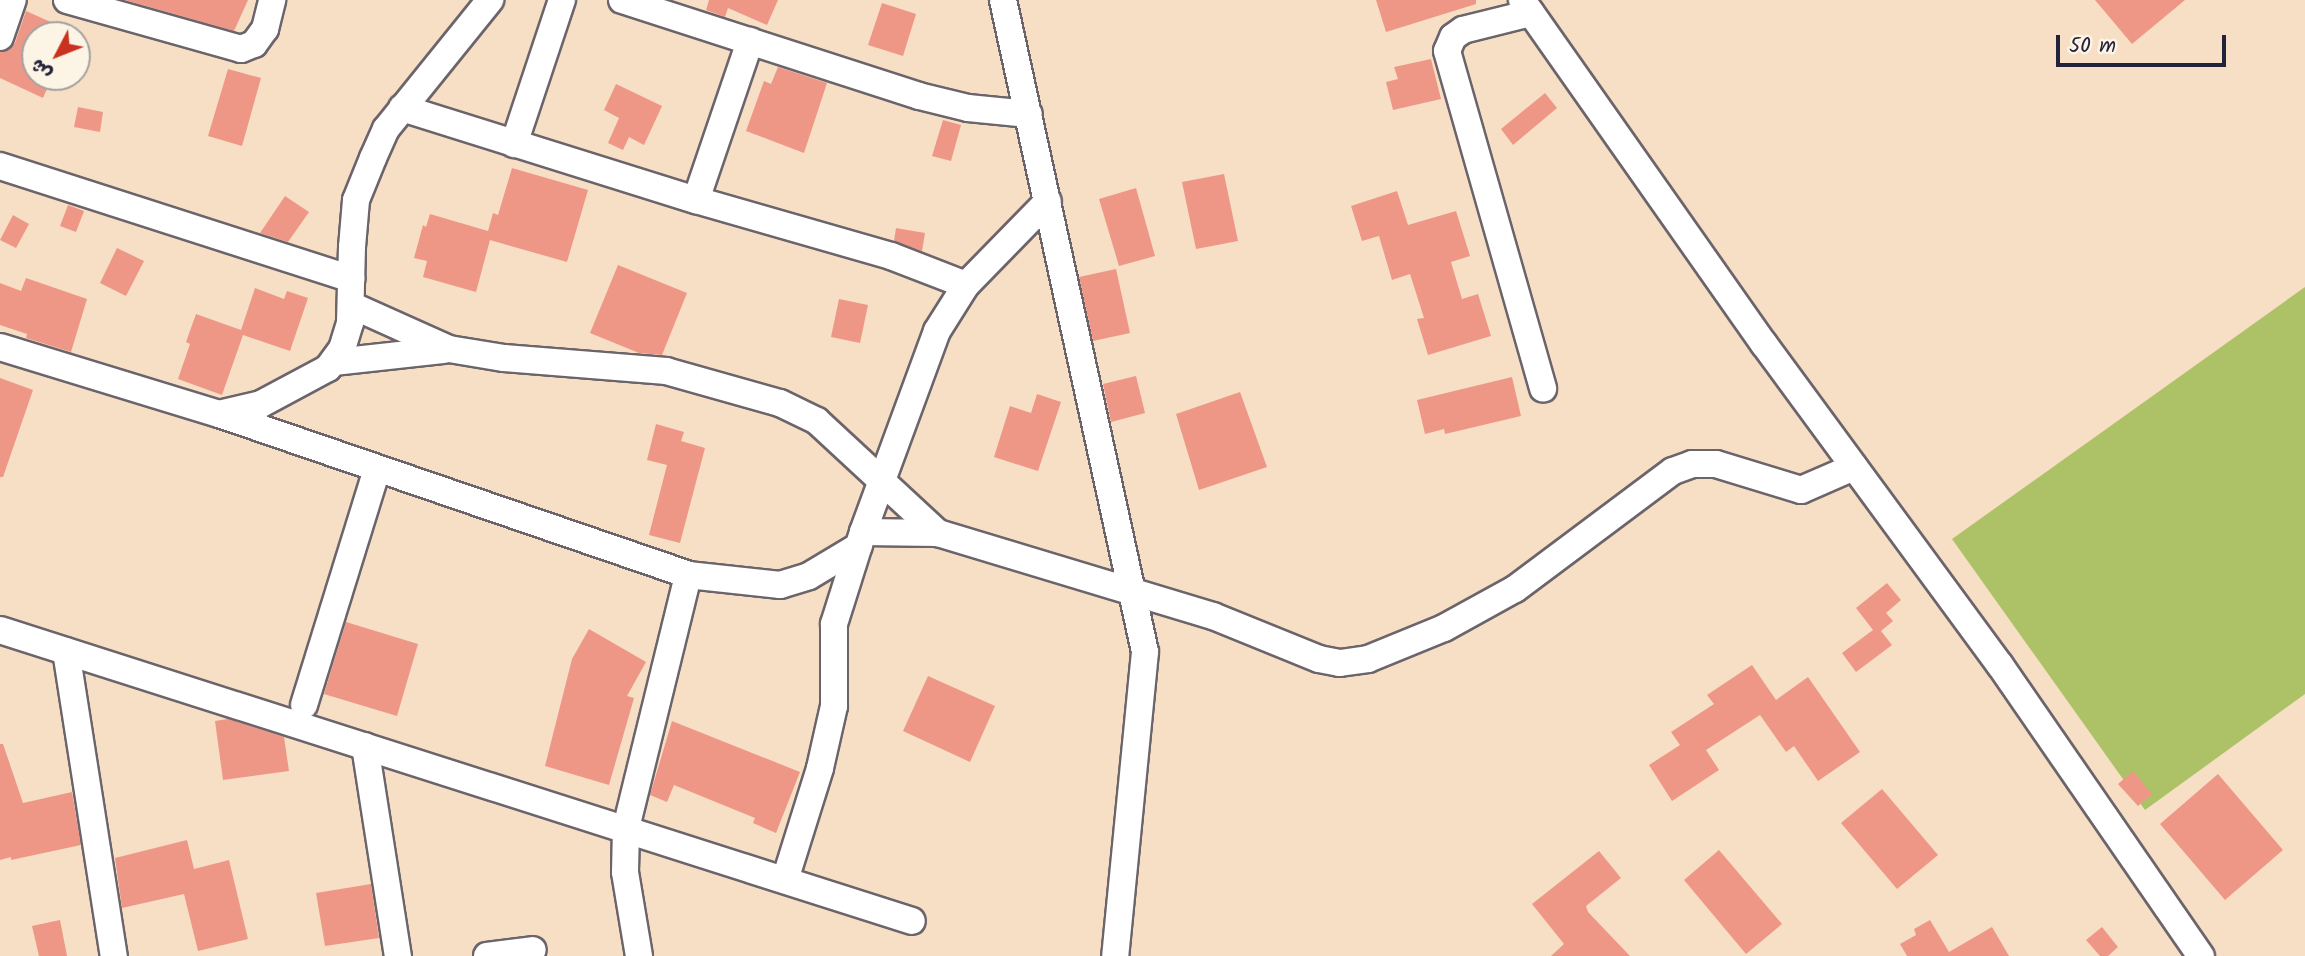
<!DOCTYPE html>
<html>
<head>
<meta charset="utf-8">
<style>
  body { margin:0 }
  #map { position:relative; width:2305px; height:956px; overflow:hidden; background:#f6dfc4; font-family:Kalam,"Playpen Sans Arabic",sans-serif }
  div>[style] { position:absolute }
  .green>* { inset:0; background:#adc267 }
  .building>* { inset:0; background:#ef9787 }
  .roads { filter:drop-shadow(2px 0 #6c646b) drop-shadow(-2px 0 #6c646b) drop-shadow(0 2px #6c646b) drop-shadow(0 -2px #6c646b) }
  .minor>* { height:26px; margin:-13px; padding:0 13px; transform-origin:13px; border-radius:13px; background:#fff }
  span { translate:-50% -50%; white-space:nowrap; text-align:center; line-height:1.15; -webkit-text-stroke:6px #fcf5e5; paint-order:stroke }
  .north { position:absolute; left:21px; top:21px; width:70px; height:70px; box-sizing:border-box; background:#fcf5e5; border:2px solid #a5a1a1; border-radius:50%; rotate:228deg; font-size:19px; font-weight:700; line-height:28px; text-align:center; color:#22223b }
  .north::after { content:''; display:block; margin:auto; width:24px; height:32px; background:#c8321e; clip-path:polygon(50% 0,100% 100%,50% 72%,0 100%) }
  .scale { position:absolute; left:2056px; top:35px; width:170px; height:32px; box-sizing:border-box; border:4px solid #22223b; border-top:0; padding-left:9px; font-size:21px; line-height:24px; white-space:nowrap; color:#22223b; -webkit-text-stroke:5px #fcf5e5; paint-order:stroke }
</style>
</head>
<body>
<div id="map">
  <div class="green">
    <i style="clip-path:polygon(2305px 287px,2305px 694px,2145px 810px,1952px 539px)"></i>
  </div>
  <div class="building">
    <i style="clip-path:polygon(125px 0,248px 0,234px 31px)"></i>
    <i style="clip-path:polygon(709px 0,778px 0,767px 25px,728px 8px,725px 17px,706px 10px)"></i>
    <i style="clip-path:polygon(1376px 0,1476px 0,1476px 4px,1386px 32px)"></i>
    <i style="clip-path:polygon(2095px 0,2185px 0,2132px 44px)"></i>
    <i style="clip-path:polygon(882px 3px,916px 14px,903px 56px,868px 45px)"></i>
    <i style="clip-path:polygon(26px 11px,80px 35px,35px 35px,35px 77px,52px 77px,43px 98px,0 78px,0 52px,10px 49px,15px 43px)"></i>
    <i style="clip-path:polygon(1431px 59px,1441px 99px,1393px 110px,1386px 82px,1398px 79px,1394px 67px)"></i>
    <i style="clip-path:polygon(778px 67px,827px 83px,804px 153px,746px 131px,764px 81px,771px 84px)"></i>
    <i style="clip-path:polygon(228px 69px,261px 78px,242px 146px,208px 136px)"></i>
    <i style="clip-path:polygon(616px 84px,662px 106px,644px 145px,629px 137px,623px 150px,608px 143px,619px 118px,604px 110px)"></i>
    <i style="clip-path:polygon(1545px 93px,1557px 108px,1513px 145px,1501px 129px)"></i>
    <i style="clip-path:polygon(78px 107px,103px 112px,100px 132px,74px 127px)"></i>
    <i style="clip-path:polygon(943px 120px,961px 125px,951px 161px,932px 156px)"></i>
    <i style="clip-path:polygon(512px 168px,588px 190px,567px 262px,490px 240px,476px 292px,423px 277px,427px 261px,414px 258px,423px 225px,426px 227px,430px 214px,488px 231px,493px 213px,498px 215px)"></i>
    <i style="clip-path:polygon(1224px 174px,1238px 241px,1196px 249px,1182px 182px)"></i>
    <i style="clip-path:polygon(1136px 188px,1155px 256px,1119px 266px,1099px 199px)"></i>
    <i style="clip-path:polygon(1397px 191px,1408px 225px,1456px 211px,1470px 256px,1451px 262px,1462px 299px,1478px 294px,1491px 336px,1428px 355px,1417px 319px,1424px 318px,1410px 274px,1392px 280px,1379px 236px,1362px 241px,1351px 206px)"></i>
    <i style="clip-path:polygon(285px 196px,309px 212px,288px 242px,260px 233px)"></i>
    <i style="clip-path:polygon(68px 205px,84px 211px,76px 232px,60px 226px)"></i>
    <i style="clip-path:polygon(13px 215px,29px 224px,16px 248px,0 240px)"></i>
    <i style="clip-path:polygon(896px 228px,925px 233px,922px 251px,894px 241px)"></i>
    <i style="clip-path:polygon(117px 248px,144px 261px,126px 296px,100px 283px)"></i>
    <i style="clip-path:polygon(618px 265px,687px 293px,662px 355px,639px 353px,590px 333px)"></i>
    <i style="clip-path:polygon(1116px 269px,1130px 333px,1093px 341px,1079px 277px)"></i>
    <i style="clip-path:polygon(26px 278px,87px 299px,71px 352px,26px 338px,27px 334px,0 325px,0 283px,21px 291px)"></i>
    <i style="clip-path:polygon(255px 288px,284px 299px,287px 291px,308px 298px,290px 351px,243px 335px,222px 395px,178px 379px,190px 344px,186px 342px,196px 314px,241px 330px)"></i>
    <i style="clip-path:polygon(839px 299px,868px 305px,860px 343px,831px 337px)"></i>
    <i style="clip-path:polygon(1136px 376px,1145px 413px,1111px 422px,1103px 384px)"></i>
    <i style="clip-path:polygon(1512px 377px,1521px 416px,1445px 434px,1444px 429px,1425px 434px,1417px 400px)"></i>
    <i style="clip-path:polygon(0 378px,33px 390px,3px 477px,0 477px)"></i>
    <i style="clip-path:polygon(1240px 392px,1267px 467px,1199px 490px,1176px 414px)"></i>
    <i style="clip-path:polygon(1037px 394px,1061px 402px,1038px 471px,994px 457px,1010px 406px,1031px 413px)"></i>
    <i style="clip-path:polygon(656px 424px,684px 432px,681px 441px,705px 448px,680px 543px,649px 535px,667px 465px,647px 460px)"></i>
    <i style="clip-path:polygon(1887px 583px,1901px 600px,1886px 613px,1893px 621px,1881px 631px,1892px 645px,1856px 672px,1842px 653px,1873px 630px,1856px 608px)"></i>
    <i style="clip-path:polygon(346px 622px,418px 644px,397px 716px,324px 694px)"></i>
    <i style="clip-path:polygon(589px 629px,646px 662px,627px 696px,634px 698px,609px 785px,545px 766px,572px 659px)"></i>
    <i style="clip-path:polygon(1752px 665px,1776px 700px,1808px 677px,1860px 752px,1818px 781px,1794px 746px,1786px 752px,1760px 715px,1706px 750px,1719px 770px,1672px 801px,1649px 765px,1680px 745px,1671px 732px,1714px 704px,1707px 695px)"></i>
    <i style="clip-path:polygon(928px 676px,995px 706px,970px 762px,903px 731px)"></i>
    <i style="clip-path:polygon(228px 719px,284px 737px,289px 771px,223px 780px,215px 721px)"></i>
    <i style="clip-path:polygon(672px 721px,800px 772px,776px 833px,753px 823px,755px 818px,674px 785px,667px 802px,650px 795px)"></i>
    <i style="clip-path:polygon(0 744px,3px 744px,23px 803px,72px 792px,81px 845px,11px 860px,11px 857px,0 860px)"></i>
    <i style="clip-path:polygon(2133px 771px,2152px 794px,2138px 806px,2118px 784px)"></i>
    <i style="clip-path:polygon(2218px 774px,2283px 850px,2225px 900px,2160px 824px)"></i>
    <i style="clip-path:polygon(1882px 789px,1938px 855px,1897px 889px,1841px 823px)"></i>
    <i style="clip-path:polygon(187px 840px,194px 869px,229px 860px,248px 939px,198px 951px,184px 894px,122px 908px,115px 858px)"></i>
    <i style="clip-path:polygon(1719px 850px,1782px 924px,1746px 954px,1684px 880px)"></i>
    <i style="clip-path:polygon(1599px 851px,1621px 878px,1586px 906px,1588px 912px,1630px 956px,1551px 956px,1564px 944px,1532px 904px)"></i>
    <i style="clip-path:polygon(371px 884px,379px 938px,325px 946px,316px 893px)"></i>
    <i style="clip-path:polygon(60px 920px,67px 956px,39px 956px,32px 926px)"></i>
    <i style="clip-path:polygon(1930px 920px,1949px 952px,1992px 927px,2009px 956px,1907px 956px,1900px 944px,1916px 935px,1914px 929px)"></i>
    <i style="clip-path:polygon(2102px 927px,2118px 947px,2108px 956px,2100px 956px,2086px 940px)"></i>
  </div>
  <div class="roads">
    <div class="minor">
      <i style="left:67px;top:0;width:181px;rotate:15.7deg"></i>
      <i style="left:241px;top:49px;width:14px;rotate:-21deg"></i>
      <i style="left:254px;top:44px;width:19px;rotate:-54deg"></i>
      <i style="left:265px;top:29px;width:30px;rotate:-76deg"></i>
      <i style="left:622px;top:0;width:312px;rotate:17.9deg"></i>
      <i style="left:919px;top:96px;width:50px;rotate:13.8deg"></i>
      <i style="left:968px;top:108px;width:61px;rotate:5.6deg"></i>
      <i style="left:1003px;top:0;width:667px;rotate:77.71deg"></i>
      <i style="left:1145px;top:652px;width:305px;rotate:95.6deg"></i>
      <i style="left:1522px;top:0;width:421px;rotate:54.9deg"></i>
      <i style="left:1764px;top:344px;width:398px;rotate:53.7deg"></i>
      <i style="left:2000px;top:665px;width:354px;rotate:55.4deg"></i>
      <i style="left:1531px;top:13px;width:70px;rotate:166deg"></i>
      <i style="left:1463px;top:30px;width:12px;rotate:145deg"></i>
      <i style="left:1453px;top:37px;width:15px;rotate:113deg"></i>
      <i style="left:1447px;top:51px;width:351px;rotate:74.1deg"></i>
      <i style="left:0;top:37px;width:39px;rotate:-71deg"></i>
      <i style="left:402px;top:108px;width:308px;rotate:17.4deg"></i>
      <i style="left:696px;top:200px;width:203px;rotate:16deg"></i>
      <i style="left:891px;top:256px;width:80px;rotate:21.1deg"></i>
      <i style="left:514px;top:144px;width:152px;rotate:-71.6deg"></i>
      <i style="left:0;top:166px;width:369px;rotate:17.8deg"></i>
      <i style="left:696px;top:200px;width:168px;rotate:-71.2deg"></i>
      <i style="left:351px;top:305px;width:107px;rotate:24.2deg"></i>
      <i style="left:449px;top:349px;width:56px;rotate:9.3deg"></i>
      <i style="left:504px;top:358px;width:163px;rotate:4.6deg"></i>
      <i style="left:666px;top:371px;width:118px;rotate:15.7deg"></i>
      <i style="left:780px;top:403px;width:41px;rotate:25.9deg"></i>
      <i style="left:817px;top:421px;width:165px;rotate:42.8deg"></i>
      <i style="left:938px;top:533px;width:287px;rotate:16.8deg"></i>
      <i style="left:1213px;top:616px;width:114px;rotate:22.1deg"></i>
      <i style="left:1319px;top:659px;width:21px;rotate:11deg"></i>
      <i style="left:1340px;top:663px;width:28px;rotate:-8deg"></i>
      <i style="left:1368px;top:659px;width:82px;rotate:-22.2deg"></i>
      <i style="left:1444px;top:628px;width:81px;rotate:-28.8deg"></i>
      <i style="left:1515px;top:589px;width:197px;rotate:-36.8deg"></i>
      <i style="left:1673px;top:471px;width:20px;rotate:-20deg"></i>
      <i style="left:1692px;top:464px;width:24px"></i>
      <i style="left:1716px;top:464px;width:89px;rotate:17deg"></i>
      <i style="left:1801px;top:490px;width:58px;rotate:-23.5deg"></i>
      <i style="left:0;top:347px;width:229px;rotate:17deg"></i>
      <i style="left:219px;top:414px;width:43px;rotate:-13.4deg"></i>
      <i style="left:261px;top:404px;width:76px;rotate:-28.2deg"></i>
      <i style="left:328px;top:368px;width:24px;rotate:-54deg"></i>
      <i style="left:342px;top:349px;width:27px;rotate:-73deg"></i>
      <i style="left:350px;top:323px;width:76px;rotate:-88.5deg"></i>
      <i style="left:352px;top:247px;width:47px;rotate:-85.1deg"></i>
      <i style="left:356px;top:200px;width:45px;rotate:-68deg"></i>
      <i style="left:373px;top:158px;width:32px;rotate:-66deg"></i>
      <i style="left:386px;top:129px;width:166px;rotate:-51.1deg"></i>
      <i style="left:335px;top:362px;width:109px;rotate:-6.3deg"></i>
      <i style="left:222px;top:415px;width:493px;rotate:18.9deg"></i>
      <i style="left:688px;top:575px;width:93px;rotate:6.2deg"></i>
      <i style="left:780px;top:585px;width:30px;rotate:-17deg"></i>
      <i style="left:809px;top:576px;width:58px;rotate:-31deg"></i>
      <i style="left:863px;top:532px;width:75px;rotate:0.8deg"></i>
      <i style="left:0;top:630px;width:957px;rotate:17.7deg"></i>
      <i style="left:66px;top:651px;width:309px;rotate:81.1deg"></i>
      <i style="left:304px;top:705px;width:247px;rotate:-72.8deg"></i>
      <i style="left:365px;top:746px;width:213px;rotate:81.1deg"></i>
      <i style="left:785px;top:880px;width:117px;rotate:-72.6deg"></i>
      <i style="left:820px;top:768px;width:64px;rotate:-77.3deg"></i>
      <i style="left:834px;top:706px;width:82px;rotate:-90deg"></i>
      <i style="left:834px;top:624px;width:96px;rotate:-72.5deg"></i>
      <i style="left:863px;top:532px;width:214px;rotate:-69.8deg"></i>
      <i style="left:937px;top:331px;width:54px;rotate:-57.8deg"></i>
      <i style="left:966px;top:285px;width:117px;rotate:-45.7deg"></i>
      <i style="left:487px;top:956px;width:46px;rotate:-7.4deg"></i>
      <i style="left:639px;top:956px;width:85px;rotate:-99.5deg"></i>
      <i style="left:625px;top:872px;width:44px;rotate:-88.7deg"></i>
      <i style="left:626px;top:828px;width:260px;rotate:-76.2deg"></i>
    </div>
  </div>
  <div class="north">ش</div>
  <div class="scale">50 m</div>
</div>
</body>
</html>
